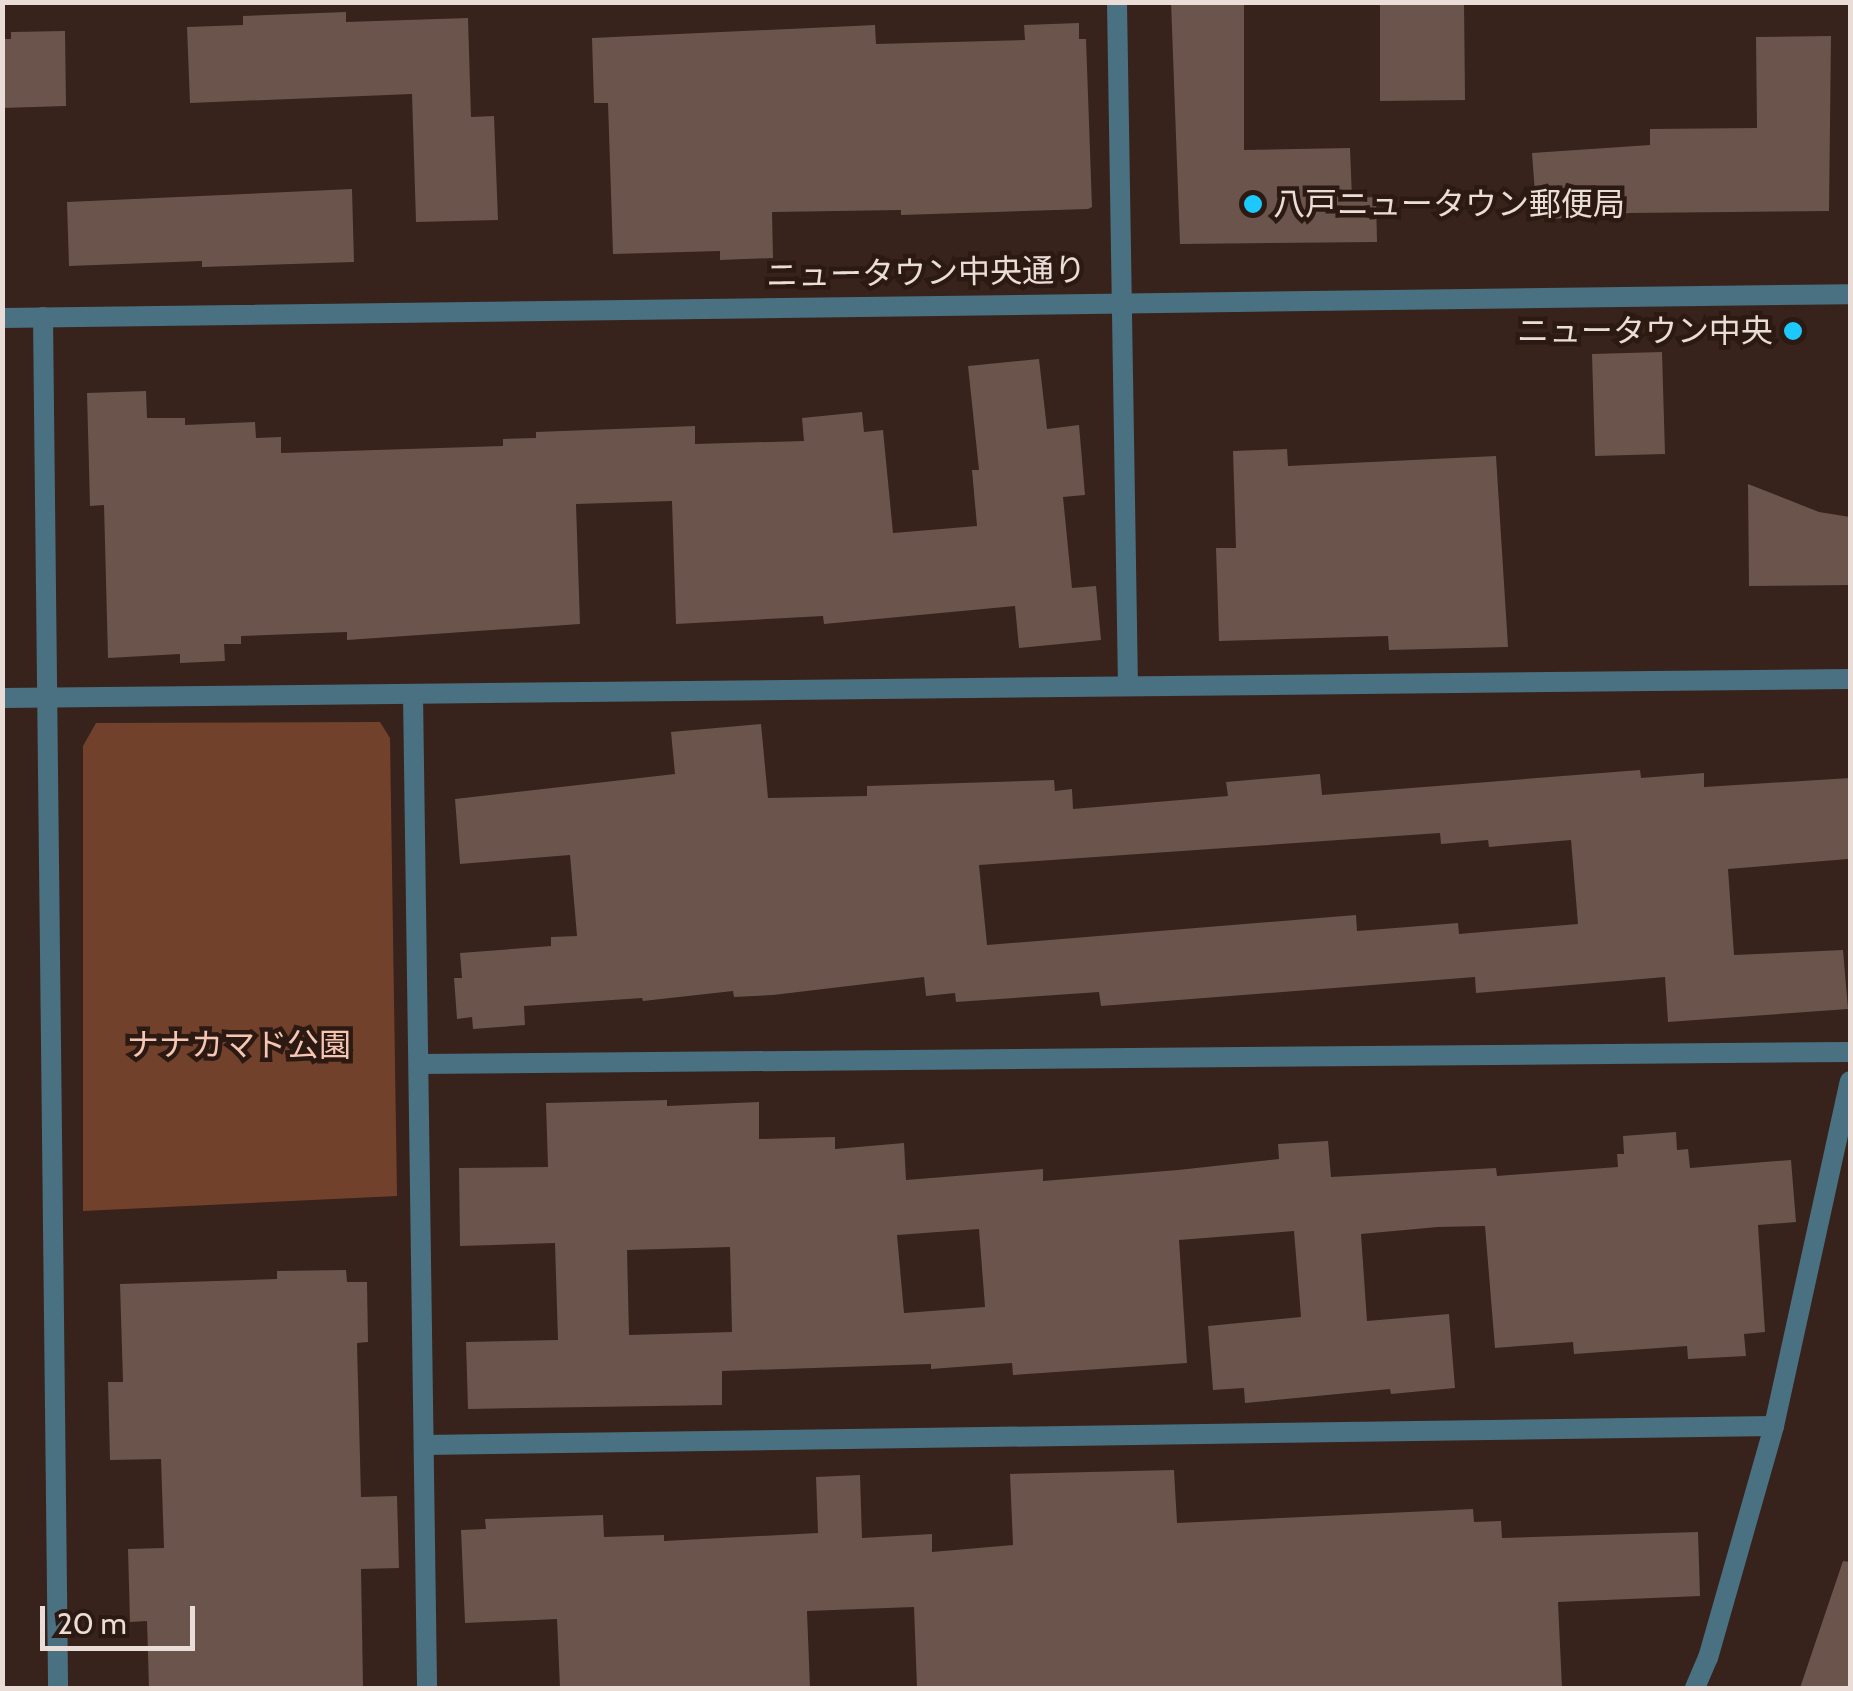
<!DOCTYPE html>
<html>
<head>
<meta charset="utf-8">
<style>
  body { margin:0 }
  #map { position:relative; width:1853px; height:1691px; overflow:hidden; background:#37231b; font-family:Cabin,"Noto Sans JP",sans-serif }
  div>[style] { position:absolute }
  .green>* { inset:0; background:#72412c }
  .building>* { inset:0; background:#6a544b }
  .minor>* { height:20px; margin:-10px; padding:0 10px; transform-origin:10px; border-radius:10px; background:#497181 }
  .tertiary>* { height:20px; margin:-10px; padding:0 10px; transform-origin:10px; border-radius:10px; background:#497181 }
  .dots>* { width:28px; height:28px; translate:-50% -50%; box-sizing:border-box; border:5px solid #2c1a12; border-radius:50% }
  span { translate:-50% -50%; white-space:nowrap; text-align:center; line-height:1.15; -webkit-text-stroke:9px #2c1a12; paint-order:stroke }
  .poi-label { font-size:32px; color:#eadcd7 }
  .left { translate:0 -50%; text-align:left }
  .right { translate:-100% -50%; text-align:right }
  .street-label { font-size:32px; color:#eadcd7 }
  .park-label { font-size:32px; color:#f4c6b3 }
  .frame { position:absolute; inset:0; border:5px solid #eadcd7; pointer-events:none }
  .scale { position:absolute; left:40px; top:1606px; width:155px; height:45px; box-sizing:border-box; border:5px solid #eadcd7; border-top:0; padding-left:12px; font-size:30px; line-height:35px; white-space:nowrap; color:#eadcd7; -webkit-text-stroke:8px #2c1a12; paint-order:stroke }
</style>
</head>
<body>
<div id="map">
  <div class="green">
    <i style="clip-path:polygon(380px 722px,390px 738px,397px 1196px,83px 1211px,83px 746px,96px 723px)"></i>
  </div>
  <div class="building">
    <i style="clip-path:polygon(1171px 2px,1244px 2px,1244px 150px,1350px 148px,1352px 198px,1376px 197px,1377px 242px,1180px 244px)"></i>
    <i style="clip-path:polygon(1380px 2px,1464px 2px,1465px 100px,1380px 101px)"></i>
    <i style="clip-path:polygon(346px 12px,346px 22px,468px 18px,471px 117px,494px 116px,498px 220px,416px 222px,412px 94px,190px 103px,187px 27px,243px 25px,243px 16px)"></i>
    <i style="clip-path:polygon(1079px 23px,1079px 39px,1086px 39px,1092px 207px,1088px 209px,901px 215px,901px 210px,772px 212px,773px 258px,720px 260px,720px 251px,613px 254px,608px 103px,594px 103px,592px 38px,875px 25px,876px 44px,1025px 40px,1024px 25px)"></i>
    <i style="clip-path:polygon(65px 31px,66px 106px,2px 108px,2px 39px,11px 39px,11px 32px)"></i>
    <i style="clip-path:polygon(1831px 36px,1829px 211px,1630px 213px,1537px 220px,1532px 153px,1650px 145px,1650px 129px,1757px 128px,1756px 37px)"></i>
    <i style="clip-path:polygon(352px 189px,354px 262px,202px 267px,202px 261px,69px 266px,67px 202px)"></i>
    <i style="clip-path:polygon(1662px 352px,1665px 454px,1595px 456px,1592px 354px)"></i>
    <i style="clip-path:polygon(1039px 359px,1047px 429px,1079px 425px,1085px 495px,1063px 497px,1072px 588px,1096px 586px,1101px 640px,1019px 648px,1015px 606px,824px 624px,823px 616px,676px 624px,672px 501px,576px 504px,580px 624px,347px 640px,347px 632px,241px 636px,241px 644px,224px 644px,225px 661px,180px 663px,180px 654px,108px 658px,104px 505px,90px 506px,87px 393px,146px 391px,147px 418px,185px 418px,185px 425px,255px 422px,256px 438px,281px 437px,281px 453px,503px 446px,503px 439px,536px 438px,536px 432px,695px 426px,695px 444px,804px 441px,802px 418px,862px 412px,864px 432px,883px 430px,893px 533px,977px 526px,972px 470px,979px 470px,968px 366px)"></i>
    <i style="clip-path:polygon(1287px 449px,1288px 466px,1496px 456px,1508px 647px,1389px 650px,1388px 636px,1219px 641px,1216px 548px,1236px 548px,1233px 451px)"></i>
    <i style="clip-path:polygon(1748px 484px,1819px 512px,1850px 517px,1850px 585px,1749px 586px)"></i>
    <i style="clip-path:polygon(evenodd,761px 724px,768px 798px,867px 796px,867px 786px,1054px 780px,1055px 791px,1072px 789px,1073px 809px,1228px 796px,1226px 782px,1320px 774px,1322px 795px,1640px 770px,1641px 778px,1704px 773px,1704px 787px,1850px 778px,1848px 859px,1728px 869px,1734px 955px,1843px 950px,1848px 1009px,1668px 1022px,1665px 977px,1476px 993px,1475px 977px,1101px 1006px,1099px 992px,956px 1002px,955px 993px,926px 996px,924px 977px,773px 995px,734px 997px,733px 991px,643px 1001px,642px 998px,524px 1006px,525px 1025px,473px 1029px,472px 1017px,457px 1019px,454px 978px,462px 978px,460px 953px,551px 946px,551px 937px,577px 936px,570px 855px,460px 864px,455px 799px,675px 774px,671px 732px,761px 724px,1440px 833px,1441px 844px,1488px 840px,1489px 847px,1571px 840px,1578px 924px,1459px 934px,1458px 923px,1357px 931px,1356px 915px,987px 945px,979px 865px,1440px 833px)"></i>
    <i style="clip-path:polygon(evenodd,667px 1100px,667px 1106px,759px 1102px,759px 1139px,835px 1137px,835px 1149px,904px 1143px,906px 1180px,1043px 1169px,1043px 1181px,1178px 1170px,1279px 1159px,1278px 1144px,1328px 1141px,1331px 1177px,1496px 1168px,1497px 1176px,1618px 1167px,1617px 1154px,1624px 1154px,1623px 1136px,1676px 1132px,1677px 1150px,1688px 1149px,1690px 1168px,1791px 1160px,1796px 1222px,1758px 1225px,1765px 1332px,1744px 1334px,1746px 1356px,1688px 1359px,1687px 1346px,1574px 1354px,1573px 1342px,1495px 1348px,1485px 1226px,1438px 1227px,1361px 1234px,1367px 1321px,1449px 1314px,1455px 1388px,1391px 1394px,1390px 1389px,1245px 1403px,1244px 1388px,1213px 1390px,1208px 1326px,1301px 1317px,1294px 1231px,1179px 1240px,1187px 1363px,1013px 1375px,1012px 1363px,931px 1369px,931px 1364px,722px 1371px,722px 1405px,468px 1409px,466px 1342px,558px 1340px,555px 1243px,460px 1246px,459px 1168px,548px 1167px,546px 1103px,667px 1100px,979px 1229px,985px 1307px,904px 1313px,897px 1235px,979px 1229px,667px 1100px,730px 1247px,732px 1332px,629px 1335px,627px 1250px,730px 1247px)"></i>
    <i style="clip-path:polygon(346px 1270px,347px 1282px,367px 1282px,368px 1342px,357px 1343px,361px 1497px,397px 1496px,399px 1568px,361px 1569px,363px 1686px,149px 1688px,147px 1621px,130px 1622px,128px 1549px,164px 1548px,161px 1459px,110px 1460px,108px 1382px,123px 1382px,120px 1284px,277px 1279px,277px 1271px)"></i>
    <i style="clip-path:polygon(1174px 1470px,1177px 1523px,1473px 1509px,1474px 1522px,1501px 1521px,1502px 1538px,1698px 1532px,1700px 1596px,1558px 1602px,1562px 1688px,917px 1688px,914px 1607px,807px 1611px,810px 1688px,560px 1688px,557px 1619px,465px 1623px,461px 1530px,486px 1529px,485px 1519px,603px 1515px,604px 1537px,664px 1535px,664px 1541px,818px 1533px,816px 1477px,860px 1475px,862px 1538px,932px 1534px,932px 1552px,1013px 1545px,1010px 1474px)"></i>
    <i style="clip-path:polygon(1843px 1561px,1850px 1562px,1850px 1688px,1800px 1688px)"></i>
  </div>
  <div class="minor">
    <i style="left:1117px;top:2px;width:682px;rotate:89.08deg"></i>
    <i style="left:43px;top:317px;width:1371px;rotate:89.37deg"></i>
    <i style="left:413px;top:694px;width:994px;rotate:89.19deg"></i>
    <i style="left:2px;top:698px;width:1848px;rotate:-0.59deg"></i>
    <i style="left:419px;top:1064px;width:1431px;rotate:-0.48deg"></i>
    <i style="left:424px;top:1445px;width:1350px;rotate:-0.81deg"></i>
    <i style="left:1695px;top:1688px;width:33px;rotate:-67deg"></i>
    <i style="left:1708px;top:1658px;width:241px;rotate:-74.1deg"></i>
    <i style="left:1774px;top:1426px;width:353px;rotate:-77.6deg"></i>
  </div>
  <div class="tertiary">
    <i style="left:2px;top:318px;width:1848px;rotate:-0.74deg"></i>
  </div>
  <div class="dots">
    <i style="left:1253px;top:204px;background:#1dc9fc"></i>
    <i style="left:1793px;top:331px;background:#1dc9fc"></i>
  </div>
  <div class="poi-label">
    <span class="left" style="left:1273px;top:204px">八戸ニュータウン郵便局</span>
    <span class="right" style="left:1773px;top:331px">ニュータウン中央</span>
  </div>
  <div class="street-label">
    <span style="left:926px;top:273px;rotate:-1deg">ニュータウン中央通り</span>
  </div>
  <div class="park-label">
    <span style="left:239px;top:1045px">ナナカマド公園</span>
  </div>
  <div class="frame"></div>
  <div class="scale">20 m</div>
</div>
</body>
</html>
